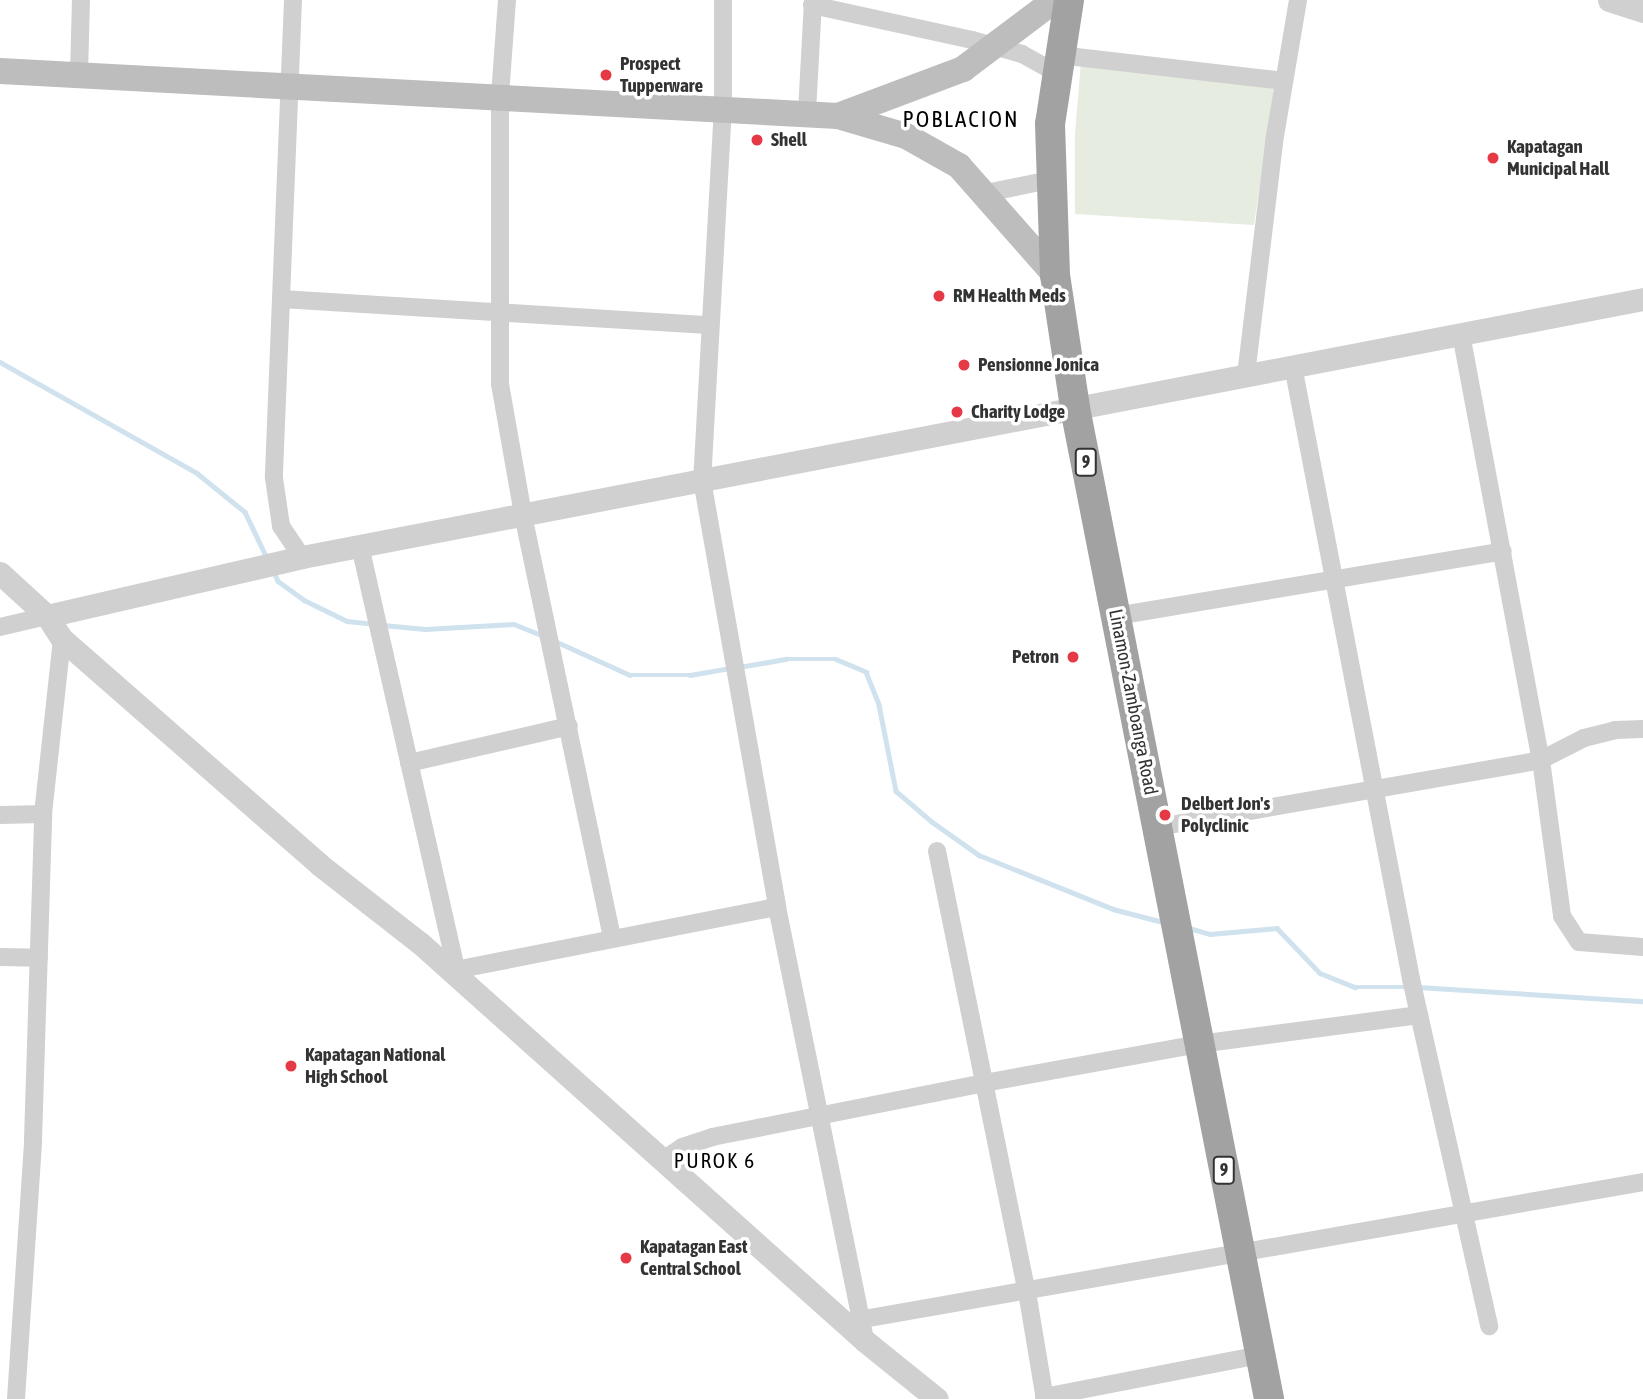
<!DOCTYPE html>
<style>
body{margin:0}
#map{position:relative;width:1643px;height:1399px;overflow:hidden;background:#fff;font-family:"Asap Condensed",sans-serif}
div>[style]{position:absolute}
.green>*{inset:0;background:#e6ecdf}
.stream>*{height:4.5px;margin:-2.25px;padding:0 2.25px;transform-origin:2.25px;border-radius:2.25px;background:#cfe2ee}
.minor>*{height:18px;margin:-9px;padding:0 9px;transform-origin:9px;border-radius:9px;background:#d0d0d0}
.tertiary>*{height:23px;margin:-11.5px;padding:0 11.5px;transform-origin:11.5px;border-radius:11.5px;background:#d0d0d0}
.secondary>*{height:26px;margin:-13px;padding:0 13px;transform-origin:13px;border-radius:13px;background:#bdbdbd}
.trunk>*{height:30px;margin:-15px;padding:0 15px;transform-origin:15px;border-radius:15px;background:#a2a2a2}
.dots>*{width:19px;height:19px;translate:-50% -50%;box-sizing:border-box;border:4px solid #fff;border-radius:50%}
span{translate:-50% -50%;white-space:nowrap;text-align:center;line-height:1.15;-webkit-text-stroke:7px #fff;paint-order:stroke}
.shield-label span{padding:2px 5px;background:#fff;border:2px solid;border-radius:5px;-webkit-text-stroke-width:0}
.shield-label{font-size:18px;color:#333;font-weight:700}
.poi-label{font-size:19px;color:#333;font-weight:700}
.left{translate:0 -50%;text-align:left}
.right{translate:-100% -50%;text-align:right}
.street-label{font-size:19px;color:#333}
.neighbourhood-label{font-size:21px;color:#000;letter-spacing:2px}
.quarter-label{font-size:23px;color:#000;letter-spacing:2px}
</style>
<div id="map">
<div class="green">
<i style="clip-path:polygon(1081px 62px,1274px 89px,1254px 225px,1075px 214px,1075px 133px)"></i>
</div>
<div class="stream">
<i style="left:0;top:362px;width:226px;rotate:29.4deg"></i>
<i style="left:197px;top:473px;width:62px;rotate:39.1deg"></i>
<i style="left:245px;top:512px;width:51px;rotate:64.4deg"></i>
<i style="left:274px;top:572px;width:10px;rotate:66deg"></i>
<i style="left:278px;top:581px;width:32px;rotate:36deg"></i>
<i style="left:304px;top:600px;width:48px;rotate:26deg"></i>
<i style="left:347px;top:621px;width:27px;rotate:6deg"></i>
<i style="left:383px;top:625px;width:42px;rotate:5.4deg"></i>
<i style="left:425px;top:629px;width:89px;rotate:-3.2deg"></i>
<i style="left:514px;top:624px;width:31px;rotate:22deg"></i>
<i style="left:555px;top:641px;width:82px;rotate:24.4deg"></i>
<i style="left:630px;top:675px;width:60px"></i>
<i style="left:690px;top:675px;width:41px;rotate:-9.9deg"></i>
<i style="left:739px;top:667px;width:48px;rotate:-9.7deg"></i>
<i style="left:786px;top:659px;width:50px"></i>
<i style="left:836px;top:659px;width:33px;rotate:23deg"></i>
<i style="left:866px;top:672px;width:35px;rotate:68deg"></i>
<i style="left:879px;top:705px;width:88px;rotate:78.8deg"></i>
<i style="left:896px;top:791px;width:46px;rotate:40.6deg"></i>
<i style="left:931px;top:821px;width:59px;rotate:35.3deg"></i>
<i style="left:979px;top:855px;width:144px;rotate:21.9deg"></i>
<i style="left:1113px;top:909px;width:52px;rotate:14.6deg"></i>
<i style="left:1189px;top:928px;width:22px;rotate:16deg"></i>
<i style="left:1210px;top:934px;width:67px;rotate:-5.1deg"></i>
<i style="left:1277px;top:928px;width:62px;rotate:46.3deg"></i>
<i style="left:1320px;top:973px;width:38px;rotate:22deg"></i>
<i style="left:1355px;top:987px;width:54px"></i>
<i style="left:1418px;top:987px;width:225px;rotate:3.6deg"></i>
</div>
<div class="minor">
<i style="left:293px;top:0;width:478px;rotate:92.3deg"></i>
<i style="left:274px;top:478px;width:49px;rotate:81.7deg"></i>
<i style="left:281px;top:526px;width:37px;rotate:56deg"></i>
<i style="left:507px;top:0;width:96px;rotate:94.2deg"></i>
<i style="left:500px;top:96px;width:288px;rotate:90deg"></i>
<i style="left:500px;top:384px;width:133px;rotate:80deg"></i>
<i style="left:523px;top:515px;width:431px;rotate:78.1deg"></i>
<i style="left:723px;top:0;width:107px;rotate:90deg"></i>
<i style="left:723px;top:107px;width:374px;rotate:93.2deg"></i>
<i style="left:702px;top:480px;width:434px;rotate:80deg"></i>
<i style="left:777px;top:907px;width:443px;rotate:78.5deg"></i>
<i style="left:812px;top:5px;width:164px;rotate:12.3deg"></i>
<i style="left:972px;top:40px;width:52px;rotate:15.6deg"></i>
<i style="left:1022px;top:54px;width:39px;rotate:29deg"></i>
<i style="left:1059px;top:55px;width:226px;rotate:6.6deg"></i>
<i style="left:79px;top:75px;width:75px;rotate:-88.5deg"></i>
<i style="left:807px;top:112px;width:112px;rotate:-86.9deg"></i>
<i style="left:986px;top:193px;width:65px;rotate:-11.5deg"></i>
<i style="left:281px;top:299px;width:428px;rotate:3.5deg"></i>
<i style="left:1461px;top:334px;width:433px;rotate:79.4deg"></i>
<i style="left:1541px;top:760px;width:157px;rotate:82.3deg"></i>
<i style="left:1562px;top:916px;width:31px;rotate:57deg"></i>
<i style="left:1579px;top:942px;width:64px;rotate:4.5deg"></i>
<i style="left:1293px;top:366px;width:624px;rotate:79.1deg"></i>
<i style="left:1411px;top:979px;width:356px;rotate:77.3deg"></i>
<i style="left:1246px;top:375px;width:235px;rotate:-83.1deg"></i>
<i style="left:1274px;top:142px;width:144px;rotate:-80.4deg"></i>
<i style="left:360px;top:546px;width:435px;rotate:77.2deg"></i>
<i style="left:1116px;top:616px;width:392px;rotate:-9.5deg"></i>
<i style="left:0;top:627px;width:48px;rotate:-13.2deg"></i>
<i style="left:409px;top:763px;width:164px;rotate:-13deg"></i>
<i style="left:0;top:815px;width:43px;rotate:-1.3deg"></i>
<i style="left:1158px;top:827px;width:389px;rotate:-9.9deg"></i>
<i style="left:1541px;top:760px;width:48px;rotate:-27.1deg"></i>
<i style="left:1584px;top:738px;width:32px;rotate:-14deg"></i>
<i style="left:1615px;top:730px;width:28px;rotate:-2deg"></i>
<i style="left:937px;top:851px;width:450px;rotate:78.5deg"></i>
<i style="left:1027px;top:1292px;width:109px;rotate:80.5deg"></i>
<i style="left:0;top:957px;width:39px;rotate:1deg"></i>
<i style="left:450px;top:971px;width:333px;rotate:-11.1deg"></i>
<i style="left:663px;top:1160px;width:23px;rotate:-34deg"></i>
<i style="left:682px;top:1147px;width:32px;rotate:-18deg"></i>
<i style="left:712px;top:1137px;width:277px;rotate:-11.2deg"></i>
<i style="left:984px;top:1083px;width:219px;rotate:-10.3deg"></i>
<i style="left:1199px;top:1044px;width:222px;rotate:-7.5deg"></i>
<i style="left:858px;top:1320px;width:797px;rotate:-9.97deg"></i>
<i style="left:1044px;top:1397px;width:220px;rotate:-11deg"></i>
<i style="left:16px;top:1399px;width:260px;rotate:-86.2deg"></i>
<i style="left:33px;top:1140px;width:326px;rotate:-88.2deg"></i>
<i style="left:43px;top:814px;width:176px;rotate:-83.8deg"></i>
</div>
<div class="tertiary">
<i style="left:1609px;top:0;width:36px;rotate:18deg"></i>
<i style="left:0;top:573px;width:64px;rotate:42.5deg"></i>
<i style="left:47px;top:616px;width:27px;rotate:57deg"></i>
<i style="left:62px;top:639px;width:343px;rotate:41.2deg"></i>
<i style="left:320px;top:865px;width:127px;rotate:38deg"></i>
<i style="left:420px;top:943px;width:597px;rotate:41.81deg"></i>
<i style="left:865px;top:1341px;width:92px;rotate:38.9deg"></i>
<i style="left:47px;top:616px;width:262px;rotate:-13deg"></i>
<i style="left:302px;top:557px;width:1366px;rotate:-10.89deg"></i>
</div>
<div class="secondary">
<i style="left:0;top:71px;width:839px;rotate:3.07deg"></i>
<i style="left:838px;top:116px;width:71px;rotate:16.4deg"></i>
<i style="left:906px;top:136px;width:61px;rotate:29.5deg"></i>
<i style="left:959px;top:166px;width:145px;rotate:48.6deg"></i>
<i style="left:838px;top:116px;width:134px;rotate:-20.6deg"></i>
<i style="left:963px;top:69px;width:115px;rotate:-36.9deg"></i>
</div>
<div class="trunk">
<i style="left:1069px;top:0;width:125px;rotate:98.7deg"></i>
<i style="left:1050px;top:124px;width:151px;rotate:88.1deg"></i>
<i style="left:1055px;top:275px;width:134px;rotate:81.4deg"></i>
<i style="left:1075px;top:408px;width:1010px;rotate:78.92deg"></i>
</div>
<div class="dots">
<i style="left:606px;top:75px;background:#e63946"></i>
<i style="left:757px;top:140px;background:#e63946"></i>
<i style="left:1493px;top:158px;background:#e63946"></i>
<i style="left:939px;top:296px;background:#e63946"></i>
<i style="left:964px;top:365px;background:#e63946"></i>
<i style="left:957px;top:412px;background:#e63946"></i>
<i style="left:1073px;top:657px;background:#e63946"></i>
<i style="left:1165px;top:815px;background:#e63946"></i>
<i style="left:291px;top:1066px;background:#e63946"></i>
<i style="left:626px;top:1258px;background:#e63946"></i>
</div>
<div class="shield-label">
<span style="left:1086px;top:462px">9</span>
<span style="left:1224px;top:1170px">9</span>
</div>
<div class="poi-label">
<span class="left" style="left:620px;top:75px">Prospect<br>Tupperware</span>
<span class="left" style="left:771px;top:140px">Shell</span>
<span class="left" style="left:1507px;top:158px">Kapatagan<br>Municipal Hall</span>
<span class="left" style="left:953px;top:296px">RM Health Meds</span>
<span class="left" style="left:978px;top:365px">Pensionne Jonica</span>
<span class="left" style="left:971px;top:412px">Charity Lodge</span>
<span class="right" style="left:1059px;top:657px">Petron</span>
<span class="left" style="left:1181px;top:815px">Delbert Jon's<br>Polyclinic</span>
<span class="left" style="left:305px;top:1066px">Kapatagan National<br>High School</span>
<span class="left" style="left:640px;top:1258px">Kapatagan East<br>Central School</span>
</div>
<div class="street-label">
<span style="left:1133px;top:702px;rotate:79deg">Linamon-Zamboanga Road</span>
</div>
<div class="neighbourhood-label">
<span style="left:715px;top:1160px">PUROK 6</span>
</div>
<div class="quarter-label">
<span style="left:961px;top:119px">POBLACION</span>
</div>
</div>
